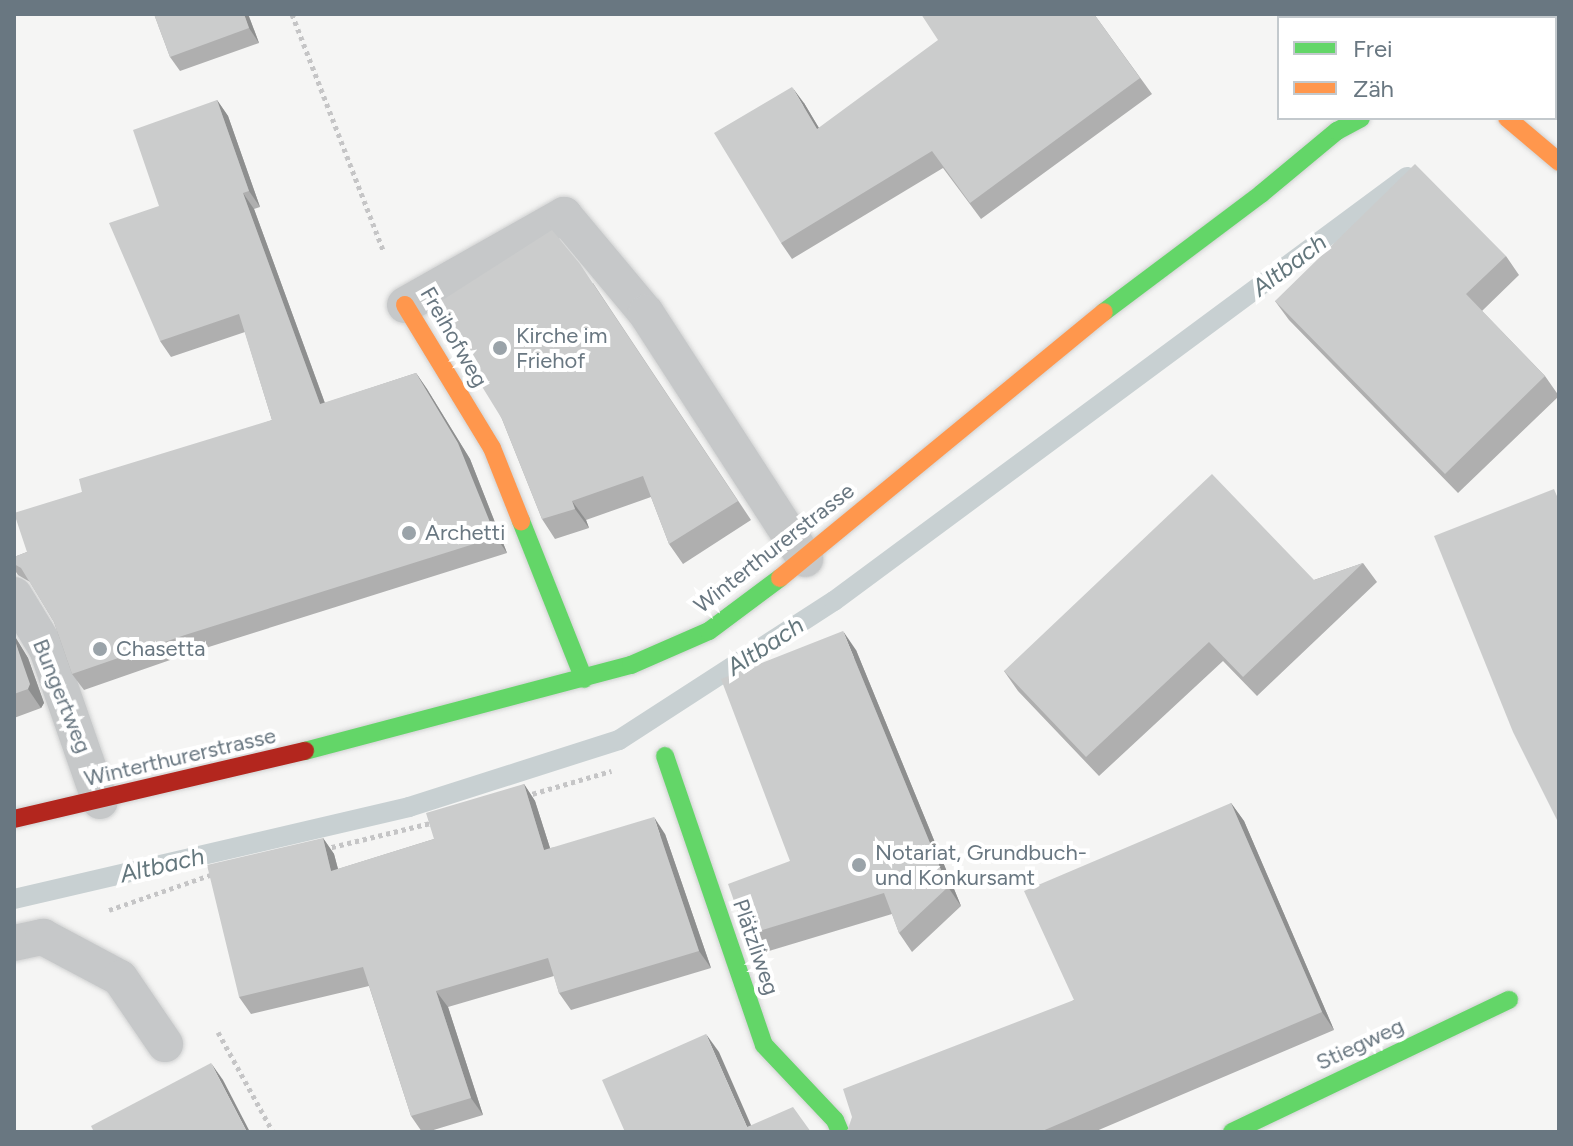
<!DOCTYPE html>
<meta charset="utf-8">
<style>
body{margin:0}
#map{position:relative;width:1573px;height:1146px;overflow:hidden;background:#f5f5f4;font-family:Figtree,sans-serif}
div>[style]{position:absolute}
.stream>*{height:20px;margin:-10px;padding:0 10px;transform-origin:10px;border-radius:10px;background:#c8d0d2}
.path>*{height:5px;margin-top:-2.5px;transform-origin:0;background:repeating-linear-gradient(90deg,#c5c5c6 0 4px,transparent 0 8px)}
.roads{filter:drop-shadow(0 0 2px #d0d1d1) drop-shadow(0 0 2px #d0d1d1)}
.lane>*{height:36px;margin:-18px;padding:0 18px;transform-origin:18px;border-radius:18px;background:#c6c8c9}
.fast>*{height:18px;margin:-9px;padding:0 9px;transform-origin:9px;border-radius:9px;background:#63d668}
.slow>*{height:18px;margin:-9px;padding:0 9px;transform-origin:9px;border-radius:9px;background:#ff974d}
.jam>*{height:18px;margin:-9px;padding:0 9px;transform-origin:9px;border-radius:9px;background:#b3261e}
.wall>*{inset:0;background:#afafaf}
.shaded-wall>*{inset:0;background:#8e8f8f}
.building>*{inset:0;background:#cbcccc}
.dots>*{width:22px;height:22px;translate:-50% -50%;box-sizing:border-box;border:4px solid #fff;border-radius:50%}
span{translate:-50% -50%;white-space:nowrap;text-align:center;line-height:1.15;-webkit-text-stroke:8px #fff;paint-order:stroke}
.poi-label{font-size:22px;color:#697781}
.left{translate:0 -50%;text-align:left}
.street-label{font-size:22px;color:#697781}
.water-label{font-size:24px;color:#64777d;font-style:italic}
.frame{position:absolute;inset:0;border:16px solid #697781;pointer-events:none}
.legend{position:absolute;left:1277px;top:16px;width:280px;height:104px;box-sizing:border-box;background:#fff;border:2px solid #c3c9cd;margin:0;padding:10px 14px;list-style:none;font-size:24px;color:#697781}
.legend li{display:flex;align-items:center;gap:16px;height:40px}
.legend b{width:40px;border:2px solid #c3c9cd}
</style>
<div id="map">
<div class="stream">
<i style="left:14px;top:899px;width:406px;rotate:-13.1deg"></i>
<i style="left:409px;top:807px;width:220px;rotate:-17.7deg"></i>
<i style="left:619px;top:740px;width:256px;rotate:-32.9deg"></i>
<i style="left:834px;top:601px;width:713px;rotate:-36.5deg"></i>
</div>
<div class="path">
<i style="left:292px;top:14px;width:255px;rotate:68.9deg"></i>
<i style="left:525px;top:796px;width:90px;rotate:-16.2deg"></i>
<i style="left:324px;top:849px;width:114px;rotate:-13.7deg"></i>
<i style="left:109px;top:910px;width:110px;rotate:-19.1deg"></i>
<i style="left:218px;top:1032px;width:114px;rotate:61.2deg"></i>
</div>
<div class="roads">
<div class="lane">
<i style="left:405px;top:305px;width:183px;rotate:-29.5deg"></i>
<i style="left:564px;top:215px;width:128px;rotate:50.1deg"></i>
<i style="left:646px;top:313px;width:293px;rotate:57.1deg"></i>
<i style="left:14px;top:595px;width:63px;rotate:58.6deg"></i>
<i style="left:47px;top:649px;width:161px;rotate:70.8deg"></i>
<i style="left:14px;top:943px;width:30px;rotate:-12deg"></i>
<i style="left:43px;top:937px;width:87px;rotate:28deg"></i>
<i style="left:120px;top:978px;width:80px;rotate:55.7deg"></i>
</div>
<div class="fast">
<i style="left:1104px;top:312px;width:196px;rotate:-36.9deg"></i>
<i style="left:1261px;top:194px;width:99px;rotate:-39.7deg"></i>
<i style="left:1337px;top:131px;width:27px;rotate:-28deg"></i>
<i style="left:521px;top:521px;width:170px;rotate:68.3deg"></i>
<i style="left:305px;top:751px;width:337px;rotate:-14.8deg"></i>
<i style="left:631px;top:665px;width:85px;rotate:-23.6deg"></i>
<i style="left:709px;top:631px;width:89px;rotate:-36.7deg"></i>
<i style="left:665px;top:756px;width:305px;rotate:71.1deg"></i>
<i style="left:764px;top:1045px;width:103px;rotate:46.6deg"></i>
<i style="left:835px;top:1120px;width:13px;rotate:67deg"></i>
<i style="left:1232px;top:1132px;width:307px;rotate:-25.5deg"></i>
</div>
<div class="slow">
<i style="left:1478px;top:18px;width:4px;rotate:-63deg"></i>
<i style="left:1507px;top:118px;width:68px;rotate:40.2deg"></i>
<i style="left:405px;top:305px;width:167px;rotate:58.7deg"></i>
<i style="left:492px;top:448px;width:79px;rotate:68.3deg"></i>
<i style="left:780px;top:578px;width:419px;rotate:-39.4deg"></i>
</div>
<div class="jam">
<i style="left:14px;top:819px;width:299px;rotate:-13.2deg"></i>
</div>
</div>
<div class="wall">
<i style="clip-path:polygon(154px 14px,248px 14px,259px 43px,180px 71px,170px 57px)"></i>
<i style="clip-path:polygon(1094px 14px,1152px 94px,981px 219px,943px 168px,792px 259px,781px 243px,804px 103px,819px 128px)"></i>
<i style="clip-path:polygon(217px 100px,228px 116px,260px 207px,254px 209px,325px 403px,416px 373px,427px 389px,470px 459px,507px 553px,196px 651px,84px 690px,72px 674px,54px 622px,30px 582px,18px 575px,14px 569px,14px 557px,27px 552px,82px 492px,272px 420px,245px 332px,171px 357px,160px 341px,159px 206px)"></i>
<i style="clip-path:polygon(1506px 256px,1519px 275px,1482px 311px,1545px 376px,1559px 396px,1458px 493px,1289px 320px,1275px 301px)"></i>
<i style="clip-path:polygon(593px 283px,751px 520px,683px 564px,669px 544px,651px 497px,586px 520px,589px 528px,555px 539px,542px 519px,502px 419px,471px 352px)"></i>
<i style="clip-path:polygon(1363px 563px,1377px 582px,1257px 696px,1223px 661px,1099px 776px,1018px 691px,1004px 671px,1314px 580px)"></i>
<i style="clip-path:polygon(14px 635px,28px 658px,44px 703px,41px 708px,14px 718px)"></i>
<i style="clip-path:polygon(856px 650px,961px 906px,912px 952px,899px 933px,892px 914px,759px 954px,746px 935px,790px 861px)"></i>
<i style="clip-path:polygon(524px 784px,535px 801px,550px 848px,665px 834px,711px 968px,571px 1010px,559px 993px,554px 976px,448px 1007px,483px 1115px,427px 1132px,422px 1132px,411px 1116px,369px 986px,251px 1014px,239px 997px,323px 838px,334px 854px,338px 869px,434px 839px)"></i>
<i style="clip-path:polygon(1231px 803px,1244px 821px,1334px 1030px,1094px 1132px,844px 1132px,1074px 1000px)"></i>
</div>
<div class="shaded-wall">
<i style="clip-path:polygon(244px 14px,248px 14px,259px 43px,249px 28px)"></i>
<i style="clip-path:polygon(792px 87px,804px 103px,829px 145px,817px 129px)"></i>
<i style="clip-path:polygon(217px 100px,228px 116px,260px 207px,249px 191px)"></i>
<i style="clip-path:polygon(243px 193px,254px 209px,331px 420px,320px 404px)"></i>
<i style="clip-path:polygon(416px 373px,427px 389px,470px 459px,507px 553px,496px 537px)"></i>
<i style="clip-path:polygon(572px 501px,586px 520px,589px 528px,575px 509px)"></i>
<i style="clip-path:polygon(843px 631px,856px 650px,961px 906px,948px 887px)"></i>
<i style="clip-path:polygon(14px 635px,28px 658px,44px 703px,41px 708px,28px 689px)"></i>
<i style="clip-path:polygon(524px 784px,535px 801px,556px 867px,544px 850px)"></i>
<i style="clip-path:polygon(1231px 803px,1244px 821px,1334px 1030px,1322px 1012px)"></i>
<i style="clip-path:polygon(654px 817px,665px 834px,711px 968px,699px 951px)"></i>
<i style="clip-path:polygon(323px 838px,334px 854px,343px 888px,331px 871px)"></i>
<i style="clip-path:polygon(436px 991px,448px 1007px,483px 1115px,471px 1098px)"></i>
<i style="clip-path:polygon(706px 1034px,719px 1052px,754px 1132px,747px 1127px)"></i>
<i style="clip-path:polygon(211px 1063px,223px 1080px,250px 1132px,247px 1132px)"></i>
</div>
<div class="building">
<i style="clip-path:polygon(154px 14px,244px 14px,249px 28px,170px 57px)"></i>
<i style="clip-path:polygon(921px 14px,1094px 14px,1140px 78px,970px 203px,932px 151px,781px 243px,714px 133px,792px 87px,817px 129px,938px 40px)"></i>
<i style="clip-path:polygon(217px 100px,249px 191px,243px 193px,320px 404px,416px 373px,458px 443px,496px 537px,185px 635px,72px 674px,54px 622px,21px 568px,14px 564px,14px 557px,27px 552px,14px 513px,82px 492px,79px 479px,272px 420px,239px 314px,160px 341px,109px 223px,159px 206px,133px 130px)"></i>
<i style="clip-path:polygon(1415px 164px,1506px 256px,1466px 294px,1545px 376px,1445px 474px,1275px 301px)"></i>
<i style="clip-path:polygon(552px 230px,580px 264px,738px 501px,669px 544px,643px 476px,572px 501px,575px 509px,542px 519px,502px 419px,462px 354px,471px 352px,438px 303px)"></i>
<i style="clip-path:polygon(1212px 474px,1314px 580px,1363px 563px,1243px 677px,1209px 642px,1086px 757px,1004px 671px)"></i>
<i style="clip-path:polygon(1554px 489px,1559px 501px,1559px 824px,1513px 732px,1434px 536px)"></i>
<i style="clip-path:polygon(843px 631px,948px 887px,899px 933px,884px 893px,746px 935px,728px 884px,790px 861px,721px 679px)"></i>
<i style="clip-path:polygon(14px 638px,30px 684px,28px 689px,14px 694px)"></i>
<i style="clip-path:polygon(524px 784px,544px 850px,654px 817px,699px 951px,559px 993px,548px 958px,436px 991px,471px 1098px,411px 1116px,363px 967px,239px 997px,207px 865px,323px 838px,331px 871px,434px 839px,426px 813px)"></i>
<i style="clip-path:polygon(1231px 803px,1322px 1012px,1040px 1132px,844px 1132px,848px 1129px,852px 1117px,843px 1089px,1074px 1000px,1024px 891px)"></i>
<i style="clip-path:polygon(706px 1034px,747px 1127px,793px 1107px,811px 1132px,625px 1132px,602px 1080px)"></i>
<i style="clip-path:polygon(211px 1063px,247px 1132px,94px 1132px,91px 1126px)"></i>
</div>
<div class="dots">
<i style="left:500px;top:348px;background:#9aa3a9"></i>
<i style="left:409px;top:533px;background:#9aa3a9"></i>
<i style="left:100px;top:649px;background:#9aa3a9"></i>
<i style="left:859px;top:865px;background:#9aa3a9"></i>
</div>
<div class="poi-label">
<span class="left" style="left:516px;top:348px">Kirche im<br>Friehof</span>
<span class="left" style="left:425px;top:533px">Archetti</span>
<span class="left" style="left:116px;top:649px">Chasetta</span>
<span class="left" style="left:875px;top:865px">Notariat, Grundbuch-<br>und Konkursamt</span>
</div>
<div class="street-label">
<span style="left:454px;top:337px;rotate:60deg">Freihofweg</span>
<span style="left:774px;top:548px;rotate:-38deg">Winterthurerstrasse</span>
<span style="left:62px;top:696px;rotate:68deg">Bungertweg</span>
<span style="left:180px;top:757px;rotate:-13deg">Winterthurerstrasse</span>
<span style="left:756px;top:947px;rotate:71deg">Plätzliweg</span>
<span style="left:1360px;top:1044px;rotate:-25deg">Stiegweg</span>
</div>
<div class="water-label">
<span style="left:1289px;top:265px;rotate:-37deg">Altbach</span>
<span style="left:765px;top:646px;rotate:-33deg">Altbach</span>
<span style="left:162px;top:865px;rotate:-13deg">Altbach</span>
</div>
<div class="frame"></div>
<ul class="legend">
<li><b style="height:10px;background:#63d668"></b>Frei</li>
<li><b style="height:10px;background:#ff974d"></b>Zäh</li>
</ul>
</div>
